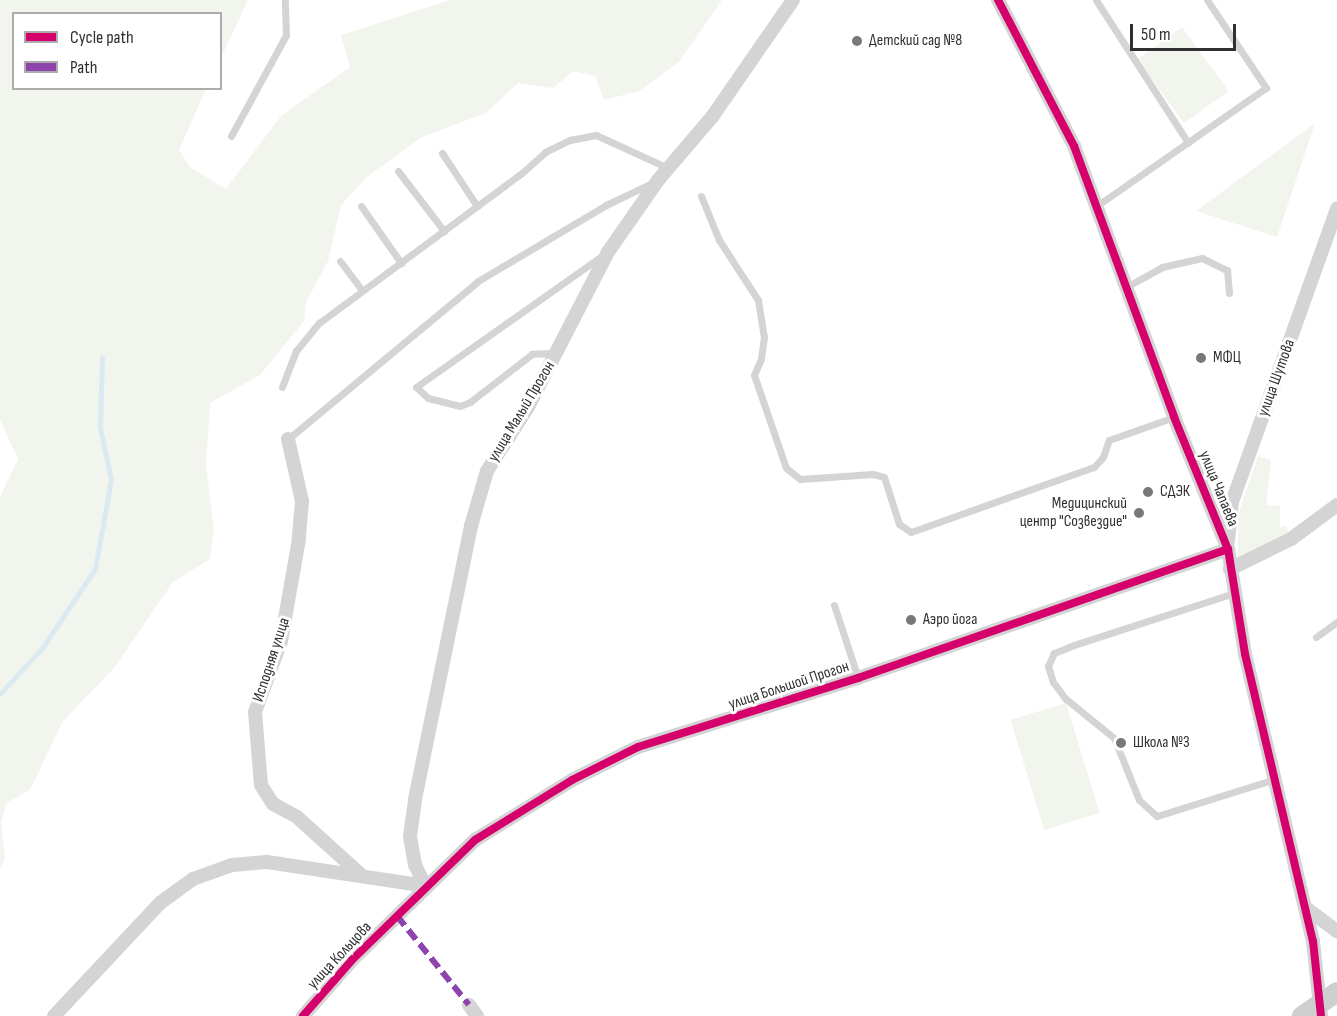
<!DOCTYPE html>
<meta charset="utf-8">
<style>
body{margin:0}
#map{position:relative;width:1337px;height:1016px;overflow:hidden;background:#fff;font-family:"Sofia Sans Condensed",sans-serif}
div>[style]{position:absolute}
.green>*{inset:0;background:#f1f5ed;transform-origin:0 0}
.stream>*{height:4.5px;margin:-2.25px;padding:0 2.25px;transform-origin:2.25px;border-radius:2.25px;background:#dbe9f1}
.lane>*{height:7px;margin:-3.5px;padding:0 3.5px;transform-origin:3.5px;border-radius:3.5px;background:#d4d4d4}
.street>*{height:14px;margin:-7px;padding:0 7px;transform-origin:7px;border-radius:7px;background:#d4d4d4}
.secondary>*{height:20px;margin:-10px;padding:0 10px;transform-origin:10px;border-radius:10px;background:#cecece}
.quiet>*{height:6px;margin-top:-3px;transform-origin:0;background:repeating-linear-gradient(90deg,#8e44ad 0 12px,transparent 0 18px)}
.cycleway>*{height:8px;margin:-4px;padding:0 4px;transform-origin:4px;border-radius:4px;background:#d6006c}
.dots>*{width:16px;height:16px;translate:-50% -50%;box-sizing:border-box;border:3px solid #fff;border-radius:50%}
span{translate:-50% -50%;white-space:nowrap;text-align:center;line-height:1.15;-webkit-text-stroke:6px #fff;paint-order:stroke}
.poi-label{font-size:16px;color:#303030}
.left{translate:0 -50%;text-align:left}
.right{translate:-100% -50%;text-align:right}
.street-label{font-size:16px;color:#303030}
.legend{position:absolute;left:12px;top:12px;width:210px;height:78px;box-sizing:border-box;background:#fff;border:2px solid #acacac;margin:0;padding:8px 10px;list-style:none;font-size:18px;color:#303030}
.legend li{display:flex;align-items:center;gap:12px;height:30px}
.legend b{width:30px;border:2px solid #acacac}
.scale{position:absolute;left:1130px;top:24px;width:106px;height:27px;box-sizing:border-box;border:3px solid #303030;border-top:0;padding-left:8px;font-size:18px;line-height:21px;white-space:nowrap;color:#303030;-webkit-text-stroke:4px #fff;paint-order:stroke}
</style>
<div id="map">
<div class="green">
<i style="clip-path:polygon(0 0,248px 0,221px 58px,220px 14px,14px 14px,14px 88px,206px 89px,179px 150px,191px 168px,226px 189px,281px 116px,350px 67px,341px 35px,450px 0,722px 0,679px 62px,639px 91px,604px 100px,595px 76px,574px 71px,553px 88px,518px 83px,486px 113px,422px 137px,368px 176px,341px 205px,328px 261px,306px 302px,304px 321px,260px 375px,210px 403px,206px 465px,214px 531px,210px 559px,173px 582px,114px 668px,63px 721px,30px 790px,6px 803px,1px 823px,5px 858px,0 870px,0 497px,18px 459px,0 420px)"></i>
<i style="left:1182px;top:27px;width:79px;height:55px;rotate:54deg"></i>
<i style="clip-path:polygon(1315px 123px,1277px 237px,1196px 211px)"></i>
<i style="clip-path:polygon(1258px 456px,1271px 460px,1266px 505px,1280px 506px,1280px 527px,1286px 526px,1289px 535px,1238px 559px,1238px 515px)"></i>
<i style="left:1066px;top:703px;width:115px;height:58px;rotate:73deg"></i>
</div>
<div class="stream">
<i style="left:0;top:694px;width:64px;rotate:-47.5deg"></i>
<i style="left:43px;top:647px;width:94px;rotate:-56.3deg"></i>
<i style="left:95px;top:569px;width:90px;rotate:-79.8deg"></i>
<i style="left:111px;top:480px;width:53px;rotate:-101.9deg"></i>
<i style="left:100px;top:428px;width:70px;rotate:-88.4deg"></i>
</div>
<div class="lane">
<i style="left:1096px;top:0;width:170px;rotate:57.2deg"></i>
<i style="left:231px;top:136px;width:115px;rotate:-61.4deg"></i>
<i style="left:286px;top:35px;width:35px;rotate:-92deg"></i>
<i style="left:442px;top:153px;width:64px;rotate:56.6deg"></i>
<i style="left:398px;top:171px;width:76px;rotate:52.5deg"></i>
<i style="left:701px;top:196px;width:48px;rotate:67.8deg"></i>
<i style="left:719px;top:240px;width:72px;rotate:57deg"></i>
<i style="left:758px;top:300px;width:37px;rotate:81deg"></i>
<i style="left:764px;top:337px;width:22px;rotate:98deg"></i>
<i style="left:761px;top:359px;width:17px;rotate:114deg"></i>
<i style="left:754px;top:375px;width:98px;rotate:71deg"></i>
<i style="left:786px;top:468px;width:18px;rotate:38deg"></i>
<i style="left:800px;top:479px;width:73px;rotate:-3.9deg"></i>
<i style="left:873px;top:474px;width:11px;rotate:15deg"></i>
<i style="left:884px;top:477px;width:49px;rotate:72.3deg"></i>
<i style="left:899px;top:524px;width:14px;rotate:34deg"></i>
<i style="left:911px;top:532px;width:194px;rotate:-19.6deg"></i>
<i style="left:1094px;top:467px;width:13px;rotate:-48deg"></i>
<i style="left:1103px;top:457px;width:18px;rotate:-71deg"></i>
<i style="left:1109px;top:440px;width:69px;rotate:-19.5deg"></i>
<i style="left:1098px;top:205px;width:205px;rotate:-34.9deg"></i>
<i style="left:1266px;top:88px;width:106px;rotate:-123.8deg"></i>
<i style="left:361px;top:206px;width:70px;rotate:54.9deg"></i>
<i style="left:340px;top:261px;width:36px;rotate:53deg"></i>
<i style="left:1128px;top:286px;width:39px;rotate:-29deg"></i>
<i style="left:1162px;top:267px;width:41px;rotate:-12.7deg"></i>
<i style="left:1202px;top:258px;width:28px;rotate:26deg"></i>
<i style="left:1227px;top:270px;width:23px;rotate:85deg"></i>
<i style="left:557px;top:353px;width:25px;rotate:178deg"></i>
<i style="left:532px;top:354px;width:78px;rotate:142.3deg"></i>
<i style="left:470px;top:402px;width:11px;rotate:158deg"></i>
<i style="left:460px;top:406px;width:33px;rotate:-166deg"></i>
<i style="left:428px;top:398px;width:16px;rotate:-137deg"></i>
<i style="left:416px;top:387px;width:229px;rotate:-35.2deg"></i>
<i style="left:282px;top:387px;width:39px;rotate:-69deg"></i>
<i style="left:296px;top:351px;width:36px;rotate:-51deg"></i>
<i style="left:319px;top:323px;width:252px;rotate:-36.5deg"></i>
<i style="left:522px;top:173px;width:31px;rotate:-42deg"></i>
<i style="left:545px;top:152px;width:28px;rotate:-26deg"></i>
<i style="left:570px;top:140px;width:26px;rotate:-11deg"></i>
<i style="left:596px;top:135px;width:79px;rotate:24.6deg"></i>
<i style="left:288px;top:439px;width:247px;rotate:-39.7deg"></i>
<i style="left:478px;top:281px;width:149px;rotate:-30.7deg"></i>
<i style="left:606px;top:205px;width:53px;rotate:-25.6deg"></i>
<i style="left:1234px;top:593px;width:168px;rotate:162deg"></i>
<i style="left:1074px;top:645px;width:22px;rotate:158deg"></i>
<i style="left:1054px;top:653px;width:14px;rotate:115deg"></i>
<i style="left:1048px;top:666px;width:17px;rotate:73deg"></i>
<i style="left:1053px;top:682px;width:21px;rotate:53deg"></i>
<i style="left:1066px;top:699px;width:62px;rotate:39.1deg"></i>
<i style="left:1114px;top:738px;width:67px;rotate:68deg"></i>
<i style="left:1139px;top:800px;width:24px;rotate:42deg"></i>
<i style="left:1157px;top:816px;width:124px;rotate:-17.4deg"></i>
<i style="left:834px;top:605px;width:77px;rotate:71.8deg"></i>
<i style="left:1316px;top:637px;width:26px;rotate:-36deg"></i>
</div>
<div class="street">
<i style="left:998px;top:0;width:165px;rotate:62.5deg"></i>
<i style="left:1074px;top:146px;width:289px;rotate:69.7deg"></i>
<i style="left:1174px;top:417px;width:143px;rotate:67.8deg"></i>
<i style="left:1228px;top:549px;width:106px;rotate:80.8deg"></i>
<i style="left:1245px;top:654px;width:295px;rotate:76.7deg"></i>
<i style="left:1313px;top:941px;width:75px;rotate:83.9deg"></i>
<i style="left:288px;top:439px;width:64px;rotate:77.3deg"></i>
<i style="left:302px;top:501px;width:38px;rotate:95deg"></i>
<i style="left:299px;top:539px;width:104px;rotate:100deg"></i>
<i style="left:281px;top:641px;width:76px;rotate:110.1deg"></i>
<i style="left:255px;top:712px;width:73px;rotate:85.3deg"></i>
<i style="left:261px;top:785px;width:22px;rotate:58deg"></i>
<i style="left:273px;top:804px;width:27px;rotate:28deg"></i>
<i style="left:297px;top:817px;width:85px;rotate:42.1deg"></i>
<i style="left:1228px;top:541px;width:39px;rotate:-84deg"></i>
<i style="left:1232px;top:502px;width:312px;rotate:-70.3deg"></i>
<i style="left:1230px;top:569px;width:68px;rotate:-26.2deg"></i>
<i style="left:1291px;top:539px;width:57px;rotate:-36.5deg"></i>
<i style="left:425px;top:886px;width:23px;rotate:-115deg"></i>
<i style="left:415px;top:865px;width:29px;rotate:-100deg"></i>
<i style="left:410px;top:836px;width:37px;rotate:-82deg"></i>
<i style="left:415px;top:799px;width:279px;rotate:-78.4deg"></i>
<i style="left:471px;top:526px;width:57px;rotate:-73.8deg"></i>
<i style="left:487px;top:471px;width:76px;rotate:-57.4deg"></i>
<i style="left:528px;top:407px;width:174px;rotate:-62.7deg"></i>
<i style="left:608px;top:252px;width:89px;rotate:-55.1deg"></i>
<i style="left:659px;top:179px;width:82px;rotate:-49.5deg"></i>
<i style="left:712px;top:117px;width:142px;rotate:-55.3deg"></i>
<i style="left:1306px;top:908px;width:39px;rotate:37deg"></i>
<i style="left:469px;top:1005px;width:14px;rotate:54deg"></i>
<i style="left:54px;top:1016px;width:155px;rotate:-46.8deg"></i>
<i style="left:160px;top:903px;width:41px;rotate:-36deg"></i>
<i style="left:193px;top:879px;width:41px;rotate:-19.7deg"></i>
<i style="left:232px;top:865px;width:35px;rotate:-5deg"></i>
<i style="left:267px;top:862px;width:160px;rotate:8.6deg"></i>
<i style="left:303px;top:1016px;width:74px;rotate:-48.8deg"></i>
<i style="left:352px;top:960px;width:172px;rotate:-44.3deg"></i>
<i style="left:475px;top:840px;width:114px;rotate:-31.7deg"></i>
<i style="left:572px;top:780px;width:74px;rotate:-26.6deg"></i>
<i style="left:638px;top:747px;width:231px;rotate:-17.4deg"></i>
<i style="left:858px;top:678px;width:392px;rotate:-19.2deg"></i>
</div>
<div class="secondary">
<i style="left:1302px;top:1016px;width:42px;rotate:-34.4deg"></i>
</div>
<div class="quiet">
<i style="left:397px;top:916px;width:114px;rotate:51deg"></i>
</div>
<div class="cycleway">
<i style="left:998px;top:0;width:165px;rotate:62.5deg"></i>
<i style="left:1074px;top:146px;width:289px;rotate:69.7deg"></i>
<i style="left:1174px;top:417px;width:143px;rotate:67.8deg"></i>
<i style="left:1228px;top:549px;width:106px;rotate:80.8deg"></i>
<i style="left:1245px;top:654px;width:295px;rotate:76.7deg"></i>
<i style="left:1313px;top:941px;width:75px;rotate:83.9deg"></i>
<i style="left:303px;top:1016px;width:74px;rotate:-48.8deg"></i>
<i style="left:352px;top:960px;width:172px;rotate:-44.3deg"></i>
<i style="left:475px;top:840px;width:114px;rotate:-31.7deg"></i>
<i style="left:572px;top:780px;width:74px;rotate:-26.6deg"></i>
<i style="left:638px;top:747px;width:231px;rotate:-17.4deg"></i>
<i style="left:858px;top:678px;width:392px;rotate:-19.2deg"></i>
</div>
<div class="dots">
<i style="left:857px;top:41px;background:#787878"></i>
<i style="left:1201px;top:358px;background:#787878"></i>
<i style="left:1148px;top:492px;background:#787878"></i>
<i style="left:1139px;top:513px;background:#787878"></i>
<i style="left:911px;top:620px;background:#787878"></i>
<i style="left:1121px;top:743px;background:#787878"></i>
</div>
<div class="poi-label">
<span class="left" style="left:869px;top:41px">Детский сад №8</span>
<span class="left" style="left:1213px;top:358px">МФЦ</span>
<span class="left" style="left:1160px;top:492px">СДЭК</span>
<span class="right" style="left:1127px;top:513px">Медицинский<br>центр "Созвездие"</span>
<span class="left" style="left:923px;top:620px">Аэро йога</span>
<span class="left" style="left:1133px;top:743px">Школа №3</span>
</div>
<div class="street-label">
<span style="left:1277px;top:378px;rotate:-70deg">улица Шутова</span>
<span style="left:522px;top:412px;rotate:-59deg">улица Малый Прогон</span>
<span style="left:1218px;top:489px;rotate:68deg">улица Чапаева</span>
<span style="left:272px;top:660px;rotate:-72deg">Исподняя улица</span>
<span style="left:789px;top:686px;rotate:-18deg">улица Большой Прогон</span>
<span style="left:340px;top:956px;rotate:-47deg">улица Кольцова</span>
</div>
<ul class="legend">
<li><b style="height:8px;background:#d6006c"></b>Cycle path</li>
<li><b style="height:8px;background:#8e44ad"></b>Path</li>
</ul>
<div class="scale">50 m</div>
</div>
